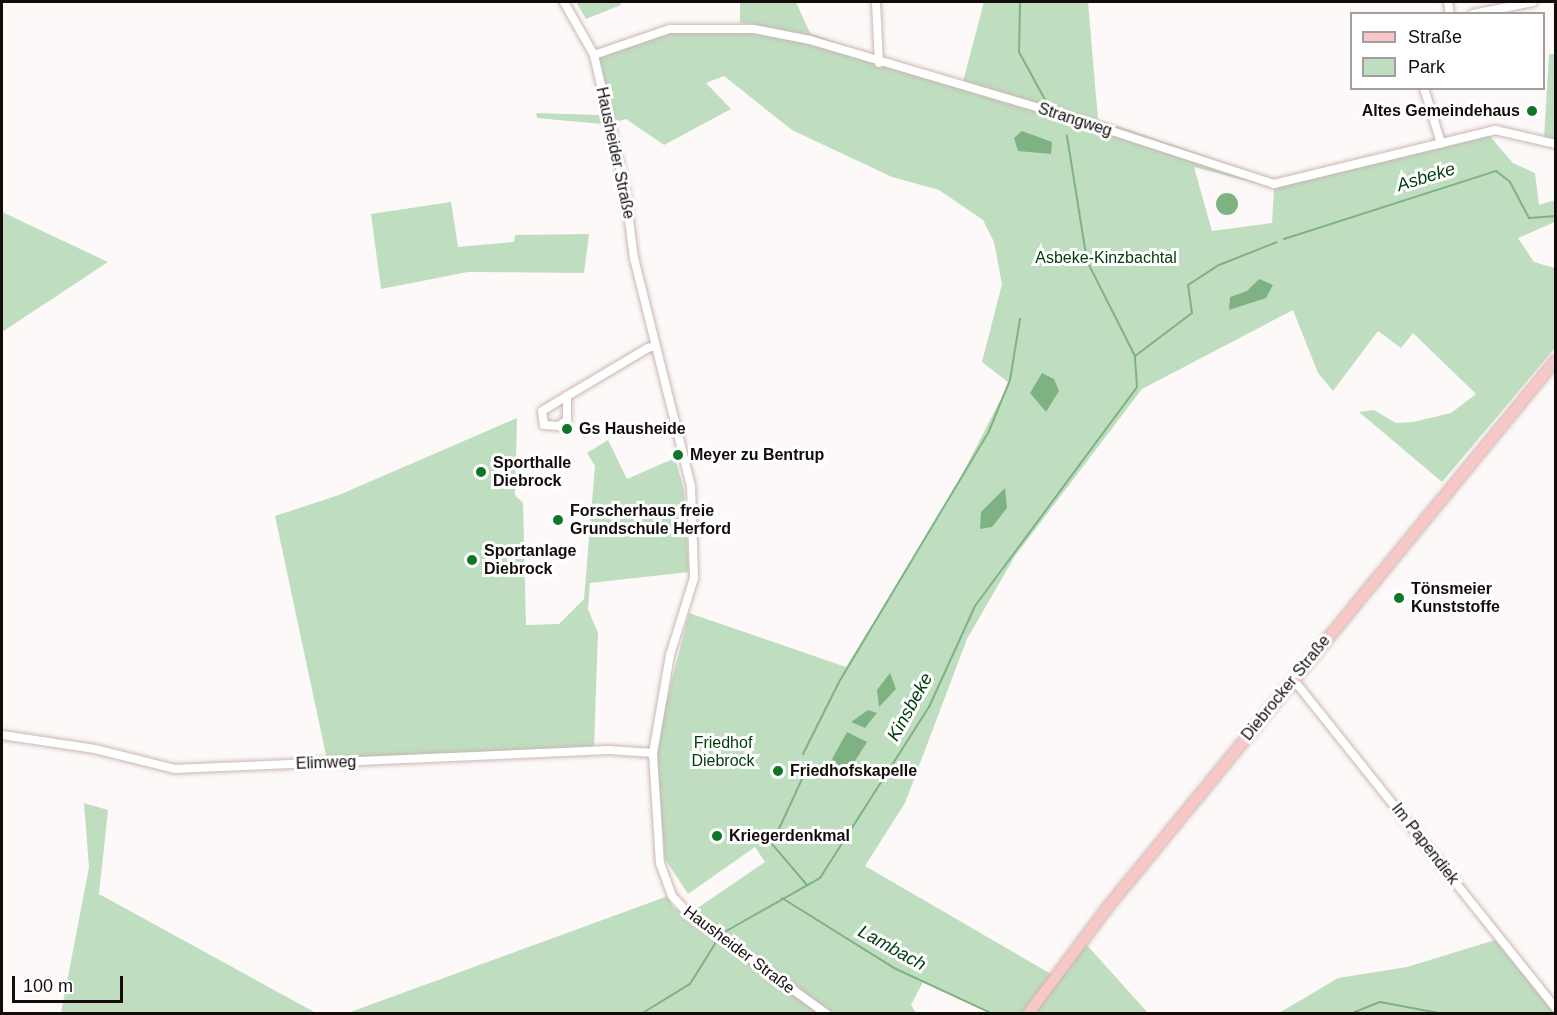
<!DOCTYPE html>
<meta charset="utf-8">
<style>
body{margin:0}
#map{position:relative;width:1557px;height:1015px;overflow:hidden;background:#fdf9f8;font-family:Helvetica,sans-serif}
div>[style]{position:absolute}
.green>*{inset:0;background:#bfdec0}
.water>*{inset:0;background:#7fb283}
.round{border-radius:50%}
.stream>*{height:2px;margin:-1px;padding:0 1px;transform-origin:1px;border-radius:1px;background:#7fb283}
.roads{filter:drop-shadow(0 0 2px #cbb6b4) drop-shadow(0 0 2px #cbb6b4)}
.minor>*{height:8px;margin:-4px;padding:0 4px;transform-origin:4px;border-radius:4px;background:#fff}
.major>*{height:10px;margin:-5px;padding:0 5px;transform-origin:5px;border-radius:5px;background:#f7c8c7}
.dots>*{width:16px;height:16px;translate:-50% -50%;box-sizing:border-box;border:3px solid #fff;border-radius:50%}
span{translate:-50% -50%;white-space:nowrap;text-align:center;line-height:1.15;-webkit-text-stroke:6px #fff;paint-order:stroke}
.poi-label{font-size:16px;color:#130c0b;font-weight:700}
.right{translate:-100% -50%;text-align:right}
.left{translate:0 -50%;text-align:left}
.street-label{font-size:16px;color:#130c0b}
.park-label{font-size:16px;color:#003a0c}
.water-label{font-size:18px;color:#003c0e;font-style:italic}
.frame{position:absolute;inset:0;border:3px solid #130c0b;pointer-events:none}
.legend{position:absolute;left:1350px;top:12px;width:195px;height:78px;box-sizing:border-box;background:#fff;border:2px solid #a19e9d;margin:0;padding:8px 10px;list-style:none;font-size:18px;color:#130c0b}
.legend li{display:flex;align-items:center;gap:12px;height:30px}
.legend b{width:30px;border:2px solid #a19e9d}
.scale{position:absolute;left:12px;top:976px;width:111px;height:27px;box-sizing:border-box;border:3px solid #130c0b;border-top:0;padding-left:8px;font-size:18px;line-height:21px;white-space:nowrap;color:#130c0b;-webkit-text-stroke:4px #fff;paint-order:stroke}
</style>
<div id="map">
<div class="green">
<i style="clip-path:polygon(576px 2px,620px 2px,621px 5px,586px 19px)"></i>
<i style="clip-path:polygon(evenodd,740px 2px,796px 2px,810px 33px,961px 89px,984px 2px,1088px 2px,1098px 119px,1277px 181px,1488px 134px,1513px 163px,1535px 173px,1539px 205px,1555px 200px,1555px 222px,1518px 238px,1534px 262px,1555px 268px,1555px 348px,1442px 482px,1359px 412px,1374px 410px,1396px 423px,1413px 422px,1451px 413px,1476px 394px,1413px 333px,1401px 348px,1378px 331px,1333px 391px,1318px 373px,1293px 310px,1142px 389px,1015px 556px,967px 639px,905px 803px,865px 866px,1058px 978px,1085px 943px,1148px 1013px,994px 1013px,923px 982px,911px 1005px,916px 1013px,345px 1014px,668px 896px,673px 907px,717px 941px,721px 934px,696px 909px,765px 862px,755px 847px,688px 894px,665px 859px,655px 747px,689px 613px,846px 667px,949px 500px,1009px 383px,982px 362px,1002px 284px,994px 242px,983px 220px,939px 190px,892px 177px,792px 130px,724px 76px,706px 83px,731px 109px,664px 145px,626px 119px,613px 123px,596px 57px,673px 32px,753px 29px,754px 24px,740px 23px,740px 2px,1194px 167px,1274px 188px,1272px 223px,1212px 231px,1194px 167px)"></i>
<i style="clip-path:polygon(1549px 54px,1555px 54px,1555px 141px,1544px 138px)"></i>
<i style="clip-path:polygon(536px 113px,601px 115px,602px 124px,537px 118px)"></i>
<i style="clip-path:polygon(451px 202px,458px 247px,514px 242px,515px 235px,589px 234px,584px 273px,468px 272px,381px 289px,371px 214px)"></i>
<i style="clip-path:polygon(2px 212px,108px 262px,2px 332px)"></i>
<i style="clip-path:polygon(517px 418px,515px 495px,523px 503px,526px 625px,559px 624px,584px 599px,595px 466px,587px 453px,608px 440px,627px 479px,675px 458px,684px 490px,689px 572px,590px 583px,588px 609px,598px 633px,594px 747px,327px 760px,275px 516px,339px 495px)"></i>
<i style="clip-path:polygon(84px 803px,108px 810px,99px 894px,316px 1013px,61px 1013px,89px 867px)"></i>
<i style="clip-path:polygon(1495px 940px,1555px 1013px,1279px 1013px,1338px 978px,1407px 967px)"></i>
</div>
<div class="water">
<i style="clip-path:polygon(1022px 131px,1052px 142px,1051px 154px,1018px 151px,1014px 138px)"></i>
<i class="round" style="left:1216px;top:193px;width:22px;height:22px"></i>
<i style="clip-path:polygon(1259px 279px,1273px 285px,1266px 298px,1229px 310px,1230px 297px,1247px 291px)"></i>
<i style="clip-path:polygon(1042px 373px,1054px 379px,1059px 391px,1046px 412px,1030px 393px)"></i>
<i style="clip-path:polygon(1005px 488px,1007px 508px,992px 527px,980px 529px,981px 512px)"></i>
<i style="clip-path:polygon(890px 673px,896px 689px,879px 707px,877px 690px)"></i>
<i style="clip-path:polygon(868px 710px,877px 713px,865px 728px,851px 722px)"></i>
<i style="clip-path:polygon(847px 732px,867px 742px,847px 774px,832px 759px)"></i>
</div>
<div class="stream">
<i style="left:1020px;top:2px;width:50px;rotate:91.1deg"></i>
<i style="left:1019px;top:52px;width:63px;rotate:61.4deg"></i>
<i style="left:1284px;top:239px;width:223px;rotate:-17.8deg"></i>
<i style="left:1496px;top:171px;width:18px;rotate:38deg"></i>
<i style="left:1510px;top:182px;width:41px;rotate:62.2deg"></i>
<i style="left:1529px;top:218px;width:27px;rotate:-4deg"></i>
<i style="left:1135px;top:356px;width:71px;rotate:-37deg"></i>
<i style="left:1192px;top:313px;width:28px;rotate:-98deg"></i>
<i style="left:1188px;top:285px;width:37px;rotate:-33deg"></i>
<i style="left:1219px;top:265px;width:62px;rotate:-21.6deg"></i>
<i style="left:803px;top:754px;width:80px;rotate:-63.4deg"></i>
<i style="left:839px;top:682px;width:292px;rotate:-59.1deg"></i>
<i style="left:989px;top:431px;width:55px;rotate:-67.6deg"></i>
<i style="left:1010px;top:380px;width:62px;rotate:-80.7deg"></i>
<i style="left:807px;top:885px;width:54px;rotate:-130.5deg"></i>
<i style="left:772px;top:844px;width:86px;rotate:-65.2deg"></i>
<i style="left:782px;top:898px;width:132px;rotate:32deg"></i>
<i style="left:894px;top:968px;width:109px;rotate:24.9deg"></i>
<i style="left:721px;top:934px;width:114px;rotate:-29.5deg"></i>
<i style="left:820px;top:878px;width:203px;rotate:-57.5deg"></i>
<i style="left:929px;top:707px;width:111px;rotate:-65.5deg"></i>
<i style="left:975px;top:606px;width:272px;rotate:-53.5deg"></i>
<i style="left:1137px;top:387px;width:31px;rotate:-94deg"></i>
<i style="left:1135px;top:356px;width:106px;rotate:-116.8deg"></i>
<i style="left:1087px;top:261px;width:127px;rotate:-99.1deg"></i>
<i style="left:641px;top:1014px;width:57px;rotate:-31.5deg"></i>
<i style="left:690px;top:984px;width:53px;rotate:-58.1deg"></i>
<i style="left:1350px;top:1014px;width:32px;rotate:-22deg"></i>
<i style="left:1380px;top:1002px;width:65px;rotate:10.6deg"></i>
</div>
<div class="roads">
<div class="minor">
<i style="left:564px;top:2px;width:61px;rotate:60.5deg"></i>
<i style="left:594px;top:55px;width:138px;rotate:77deg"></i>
<i style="left:625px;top:189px;width:70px;rotate:82.6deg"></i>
<i style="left:634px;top:258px;width:235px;rotate:76deg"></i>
<i style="left:691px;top:486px;width:92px;rotate:88.1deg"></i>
<i style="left:694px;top:578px;width:81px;rotate:107.3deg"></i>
<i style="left:670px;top:655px;width:99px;rotate:99.8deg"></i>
<i style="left:653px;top:753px;width:110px;rotate:86.4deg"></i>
<i style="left:660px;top:863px;width:35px;rotate:70deg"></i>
<i style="left:672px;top:896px;width:26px;rotate:47deg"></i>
<i style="left:690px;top:915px;width:169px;rotate:35.9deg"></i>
<i style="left:876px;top:2px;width:61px;rotate:87.2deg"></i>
<i style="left:1448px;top:2px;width:12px;rotate:81deg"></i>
<i style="left:1473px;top:14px;width:61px;rotate:-11.3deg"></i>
<i style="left:594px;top:55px;width:80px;rotate:-18.9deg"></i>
<i style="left:670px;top:29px;width:84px"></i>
<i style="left:754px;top:29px;width:57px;rotate:11.1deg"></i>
<i style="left:810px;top:40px;width:267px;rotate:16.5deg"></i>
<i style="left:1066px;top:116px;width:219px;rotate:18.1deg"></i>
<i style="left:1274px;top:184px;width:228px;rotate:-13.7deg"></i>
<i style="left:1495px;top:130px;width:63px;rotate:12.9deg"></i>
<i style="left:1424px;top:88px;width:58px;rotate:72.8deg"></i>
<i style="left:567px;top:396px;width:24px;rotate:90deg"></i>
<i style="left:567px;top:420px;width:10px;rotate:143deg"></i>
<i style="left:559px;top:426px;width:15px;rotate:-176deg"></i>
<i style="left:544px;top:425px;width:14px;rotate:-98deg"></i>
<i style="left:542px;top:411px;width:29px;rotate:-31deg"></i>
<i style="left:567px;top:396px;width:94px;rotate:-30.7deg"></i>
<i style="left:648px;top:348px;width:7px;rotate:-16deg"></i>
<i style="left:1293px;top:679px;width:422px;rotate:51.4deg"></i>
<i style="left:2px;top:735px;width:94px;rotate:8.6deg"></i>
<i style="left:95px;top:749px;width:82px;rotate:14deg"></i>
<i style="left:175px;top:769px;width:434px;rotate:-2.5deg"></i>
<i style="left:609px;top:750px;width:44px;rotate:3.9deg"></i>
</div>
<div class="major">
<i style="left:1028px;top:1014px;width:132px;rotate:-53.3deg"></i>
<i style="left:1107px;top:908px;width:708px;rotate:-50.67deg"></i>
</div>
</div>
<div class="dots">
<i style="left:1532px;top:111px;background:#0f7628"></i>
<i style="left:567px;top:429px;background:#0f7628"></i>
<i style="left:678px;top:455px;background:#0f7628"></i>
<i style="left:481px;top:472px;background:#0f7628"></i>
<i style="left:558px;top:520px;background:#0f7628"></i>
<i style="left:472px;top:560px;background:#0f7628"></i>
<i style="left:1399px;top:598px;background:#0f7628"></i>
<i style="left:778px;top:771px;background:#0f7628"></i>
<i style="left:717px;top:836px;background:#0f7628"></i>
</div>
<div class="poi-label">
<span class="right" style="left:1520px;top:111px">Altes Gemeindehaus</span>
<span class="left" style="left:579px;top:429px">Gs Hausheide</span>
<span class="left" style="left:690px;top:455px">Meyer zu Bentrup</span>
<span class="left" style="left:493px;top:472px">Sporthalle<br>Diebrock</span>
<span class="left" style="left:570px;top:520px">Forscherhaus freie<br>Grundschule Herford</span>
<span class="left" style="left:484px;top:560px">Sportanlage<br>Diebrock</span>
<span class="left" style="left:1411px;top:598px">Tönsmeier<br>Kunststoffe</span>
<span class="left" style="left:790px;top:771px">Friedhofskapelle</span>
<span class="left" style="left:729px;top:836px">Kriegerdenkmal</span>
</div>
<div class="street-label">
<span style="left:1075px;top:120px;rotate:18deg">Strangweg</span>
<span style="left:615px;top:153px;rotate:78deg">Hausheider Straße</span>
<span style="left:1286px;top:688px;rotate:-51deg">Diebrocker Straße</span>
<span style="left:326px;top:763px;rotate:-2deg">Elimweg</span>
<span style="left:1425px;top:844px;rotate:52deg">Im Papendiek</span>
<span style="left:739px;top:950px;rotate:37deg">Hausheider Straße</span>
</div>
<div class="park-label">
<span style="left:1106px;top:258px">Asbeke-Kinzbachtal</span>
<span style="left:723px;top:752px">Friedhof<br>Diebrock</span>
</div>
<div class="water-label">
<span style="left:1426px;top:177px;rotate:-17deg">Asbeke</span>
<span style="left:910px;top:707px;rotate:-61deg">Kinsbeke</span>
<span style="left:892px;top:948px;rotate:29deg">Lambach</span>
</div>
<div class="frame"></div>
<ul class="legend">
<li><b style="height:8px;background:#f7c8c7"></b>Straße</li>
<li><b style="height:16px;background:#bfdec0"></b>Park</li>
</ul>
<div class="scale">100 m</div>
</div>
